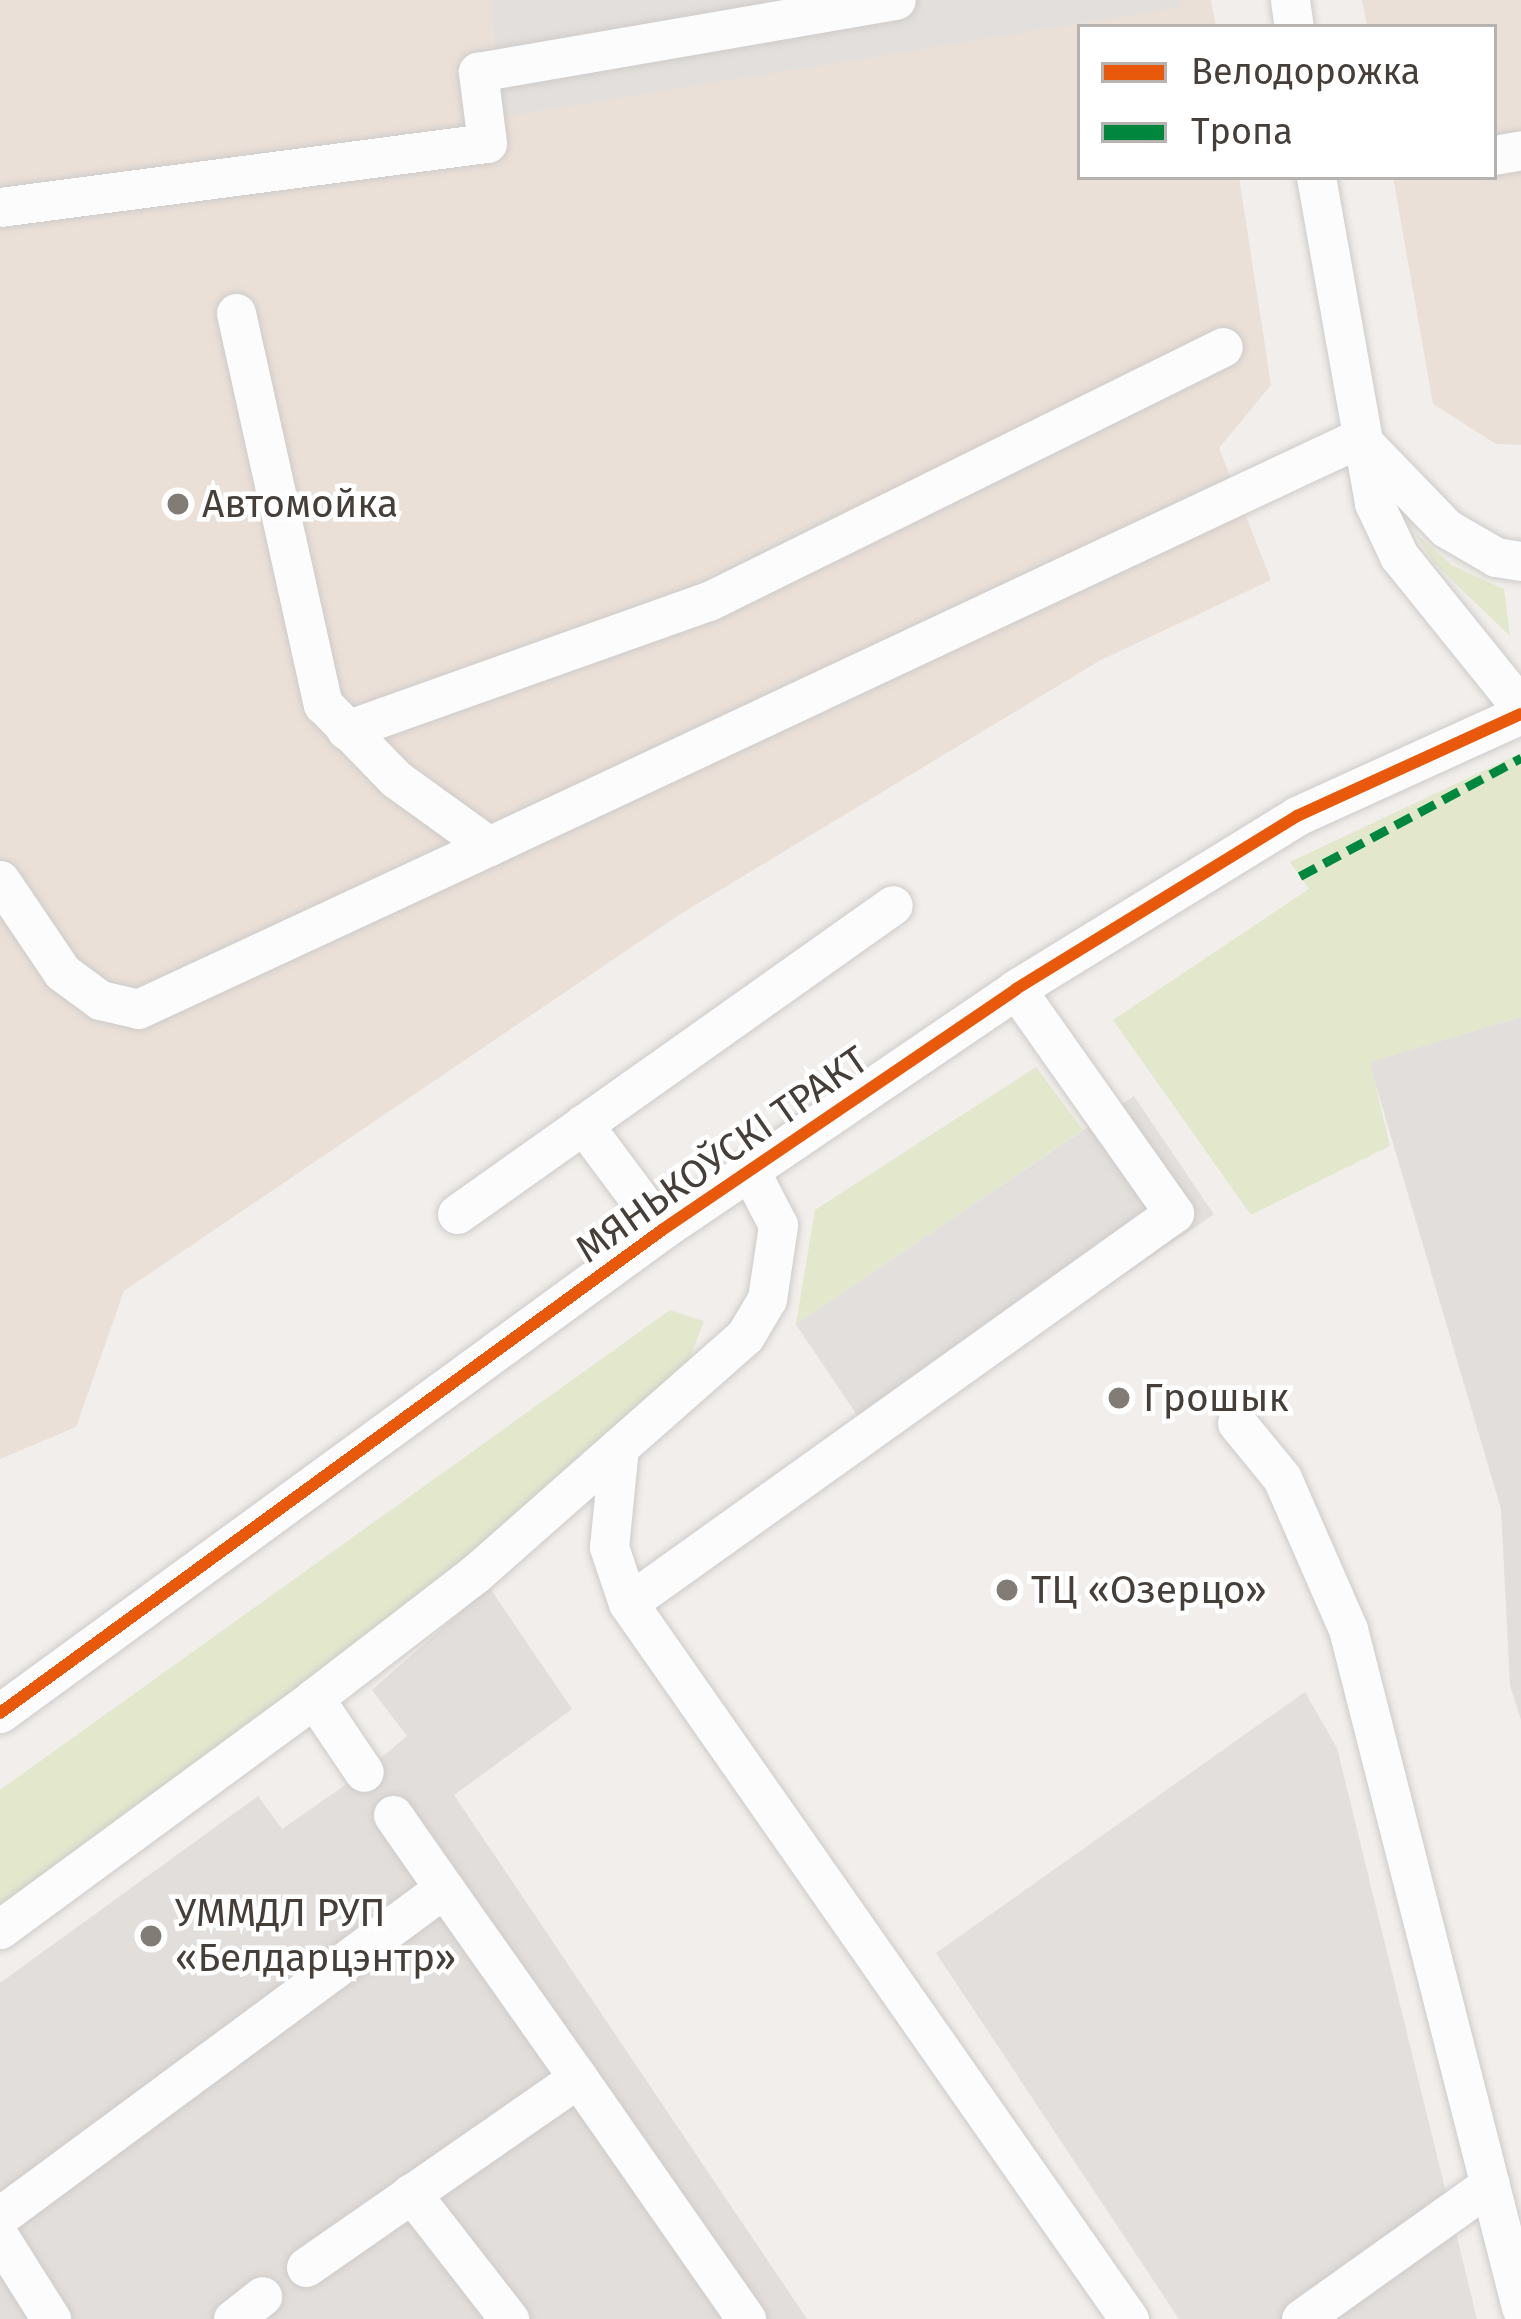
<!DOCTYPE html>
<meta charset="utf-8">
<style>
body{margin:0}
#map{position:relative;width:1521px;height:2319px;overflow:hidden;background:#f1eeeb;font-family:"Fira Sans",sans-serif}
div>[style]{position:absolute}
.commercial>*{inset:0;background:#ebe0d8}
.industrial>*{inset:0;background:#e2dedb}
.green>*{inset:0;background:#e3e8cd}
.parking>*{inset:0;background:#e2dfdc;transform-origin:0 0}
.roads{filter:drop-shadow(0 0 3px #cecbc9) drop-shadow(0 0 3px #cecbc9)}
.minor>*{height:39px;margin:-19.5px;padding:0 19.5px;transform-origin:19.5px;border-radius:19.5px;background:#fdfcfc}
.quiet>*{height:9px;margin-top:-4.5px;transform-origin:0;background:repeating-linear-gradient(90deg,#00873e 0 18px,transparent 0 27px)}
.cycleway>*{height:12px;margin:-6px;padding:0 6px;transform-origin:6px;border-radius:6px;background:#e8590c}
.dots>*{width:33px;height:33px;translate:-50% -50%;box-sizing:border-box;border:6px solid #fff;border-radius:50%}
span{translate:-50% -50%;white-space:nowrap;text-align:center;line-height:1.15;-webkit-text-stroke:9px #fff;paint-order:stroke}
.poi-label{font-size:39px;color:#463e38}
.left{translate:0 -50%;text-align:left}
.street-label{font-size:39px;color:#463e38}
.legend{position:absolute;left:1077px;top:24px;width:420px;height:156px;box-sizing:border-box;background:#fff;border:3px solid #b5b2af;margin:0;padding:15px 21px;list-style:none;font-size:36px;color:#463e38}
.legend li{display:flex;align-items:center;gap:24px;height:60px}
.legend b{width:60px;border:3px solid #b5b2af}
</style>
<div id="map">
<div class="commercial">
<i style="clip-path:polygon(0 0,1211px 0,1216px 27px,1080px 27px,1080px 177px,1239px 177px,1271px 385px,1219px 448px,1271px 580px,1099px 661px,682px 913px,124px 1291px,76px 1427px,0 1459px)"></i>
<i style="clip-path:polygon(1362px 0,1521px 0,1521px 445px,1496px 444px,1433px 404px,1393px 177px,1494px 177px,1494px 27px,1367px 27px)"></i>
</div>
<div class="industrial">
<i style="clip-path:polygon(1521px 1017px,1521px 1720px,1510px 1685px,1501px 1509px,1369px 1062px)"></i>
<i style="clip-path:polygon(489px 1587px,572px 1709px,454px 1795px,807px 2319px,0 2319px,0 1983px,258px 1796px,282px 1829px,364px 1772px,407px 1736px,372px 1690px)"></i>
</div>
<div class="green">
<i style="clip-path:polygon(1414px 532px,1453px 566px,1504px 589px,1510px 636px,1434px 563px)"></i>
<i style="clip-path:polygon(1521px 753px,1521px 1017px,1370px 1062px,1390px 1146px,1251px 1215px,1113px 1020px,1309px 889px,1290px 862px)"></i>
<i style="clip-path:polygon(1036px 1067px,1083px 1130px,796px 1324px,815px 1210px)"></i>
<i style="clip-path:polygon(670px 1310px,704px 1321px,684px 1372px,442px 1583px,0 1912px,0 1790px)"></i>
</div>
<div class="parking">
<i style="clip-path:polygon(491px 0,1180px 0,1181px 7px,502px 117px)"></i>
<i style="left:1134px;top:1096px;width:143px;height:408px;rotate:56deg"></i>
<i style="clip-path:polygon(1305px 1692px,1337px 1748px,1477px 2319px,1179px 2319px,936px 1953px)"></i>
</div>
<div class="roads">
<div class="minor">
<i style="left:1290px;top:0;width:27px;rotate:82deg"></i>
<i style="left:1494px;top:155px;width:27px;rotate:-10deg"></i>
<i style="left:1316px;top:177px;width:331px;rotate:79.9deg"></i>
<i style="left:1374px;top:503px;width:59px;rotate:64.7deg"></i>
<i style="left:1399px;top:556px;width:194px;rotate:51.1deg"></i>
<i style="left:0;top:207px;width:491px;rotate:-7.5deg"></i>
<i style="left:487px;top:143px;width:72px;rotate:-97.2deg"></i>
<i style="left:478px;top:72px;width:424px;rotate:-9.8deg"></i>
<i style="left:236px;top:313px;width:401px;rotate:77.5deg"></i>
<i style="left:323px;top:704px;width:105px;rotate:45.8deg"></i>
<i style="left:396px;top:779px;width:115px;rotate:35.8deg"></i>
<i style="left:489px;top:846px;width:961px;rotate:-25.12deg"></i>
<i style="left:1363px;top:442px;width:120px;rotate:46deg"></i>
<i style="left:1446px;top:528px;width:58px;rotate:30.1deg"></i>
<i style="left:1496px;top:557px;width:25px;rotate:9deg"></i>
<i style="left:346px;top:730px;width:385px;rotate:-19.6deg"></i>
<i style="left:709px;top:601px;width:573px;rotate:-26.3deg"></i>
<i style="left:0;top:880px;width:111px;rotate:56deg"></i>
<i style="left:62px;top:972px;width:47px;rotate:36.4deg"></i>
<i style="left:100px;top:1000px;width:39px;rotate:13deg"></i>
<i style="left:138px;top:1009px;width:387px;rotate:-24.9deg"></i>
<i style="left:583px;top:1124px;width:132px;rotate:53.3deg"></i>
<i style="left:457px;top:1214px;width:534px;rotate:-35.33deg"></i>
<i style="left:1237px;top:1423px;width:71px;rotate:50.7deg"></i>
<i style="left:1282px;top:1478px;width:165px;rotate:66.4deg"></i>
<i style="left:1348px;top:1629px;width:700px;rotate:75.69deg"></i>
<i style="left:619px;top:1447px;width:100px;rotate:95.7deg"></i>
<i style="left:609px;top:1547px;width:59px;rotate:71.3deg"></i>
<i style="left:628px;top:1603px;width:874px;rotate:55.02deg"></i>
<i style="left:628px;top:1603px;width:671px;rotate:-35.54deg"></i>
<i style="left:1174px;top:1213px;width:274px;rotate:-125.2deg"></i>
<i style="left:314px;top:1698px;width:203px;rotate:-37.6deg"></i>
<i style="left:475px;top:1574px;width:360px;rotate:-41.4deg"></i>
<i style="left:745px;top:1336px;width:43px;rotate:-59.3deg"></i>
<i style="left:767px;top:1299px;width:75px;rotate:-81.5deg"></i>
<i style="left:778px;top:1225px;width:63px;rotate:-117.4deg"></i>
<i style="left:0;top:1713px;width:819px;rotate:-36.11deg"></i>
<i style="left:662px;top:1230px;width:428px;rotate:-34.2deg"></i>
<i style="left:1016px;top:989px;width:330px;rotate:-31.6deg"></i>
<i style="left:1297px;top:816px;width:246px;rotate:-24.5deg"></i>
<i style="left:393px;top:1815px;width:89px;rotate:55.1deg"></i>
<i style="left:0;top:1929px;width:390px;rotate:-36.3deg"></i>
<i style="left:314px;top:1698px;width:89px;rotate:56deg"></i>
<i style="left:411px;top:2193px;width:160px;rotate:52.1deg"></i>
<i style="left:0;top:2216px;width:552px;rotate:-36.45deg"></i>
<i style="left:444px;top:1888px;width:232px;rotate:54.8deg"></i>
<i style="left:0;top:2238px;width:96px;rotate:57.8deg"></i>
<i style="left:306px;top:2267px;width:331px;rotate:-34.8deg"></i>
<i style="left:578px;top:2078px;width:294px;rotate:55.1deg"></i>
<i style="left:233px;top:2319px;width:37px;rotate:-38deg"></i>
<i style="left:1301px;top:2319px;width:232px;rotate:-35.5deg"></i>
</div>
</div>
<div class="quiet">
<i style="left:1300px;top:876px;width:251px;rotate:-28.1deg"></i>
</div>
<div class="cycleway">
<i style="left:0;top:1713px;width:819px;rotate:-36.11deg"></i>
<i style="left:662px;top:1230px;width:428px;rotate:-34.2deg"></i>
<i style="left:1016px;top:989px;width:330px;rotate:-31.6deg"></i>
<i style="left:1297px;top:816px;width:246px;rotate:-24.5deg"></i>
</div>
<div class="dots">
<i style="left:178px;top:504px;background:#827c77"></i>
<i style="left:1119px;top:1398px;background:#827c77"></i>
<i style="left:1007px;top:1590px;background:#827c77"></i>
<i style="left:151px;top:1936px;background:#827c77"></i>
</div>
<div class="poi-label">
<span class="left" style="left:202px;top:504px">Автомойка</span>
<span class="left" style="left:1143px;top:1398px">Грошык</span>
<span class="left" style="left:1031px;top:1590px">ТЦ «Озерцо»</span>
<span class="left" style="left:175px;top:1936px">УММДЛ РУП<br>«Белдарцэнтр»</span>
</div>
<div class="street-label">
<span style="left:722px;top:1155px;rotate:-35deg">МЯНЬКОЎСКІ ТРАКТ</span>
</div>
<ul class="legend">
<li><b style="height:15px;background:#e8590c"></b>Велодорожка</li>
<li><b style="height:15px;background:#00873e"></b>Тропа</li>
</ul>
</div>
